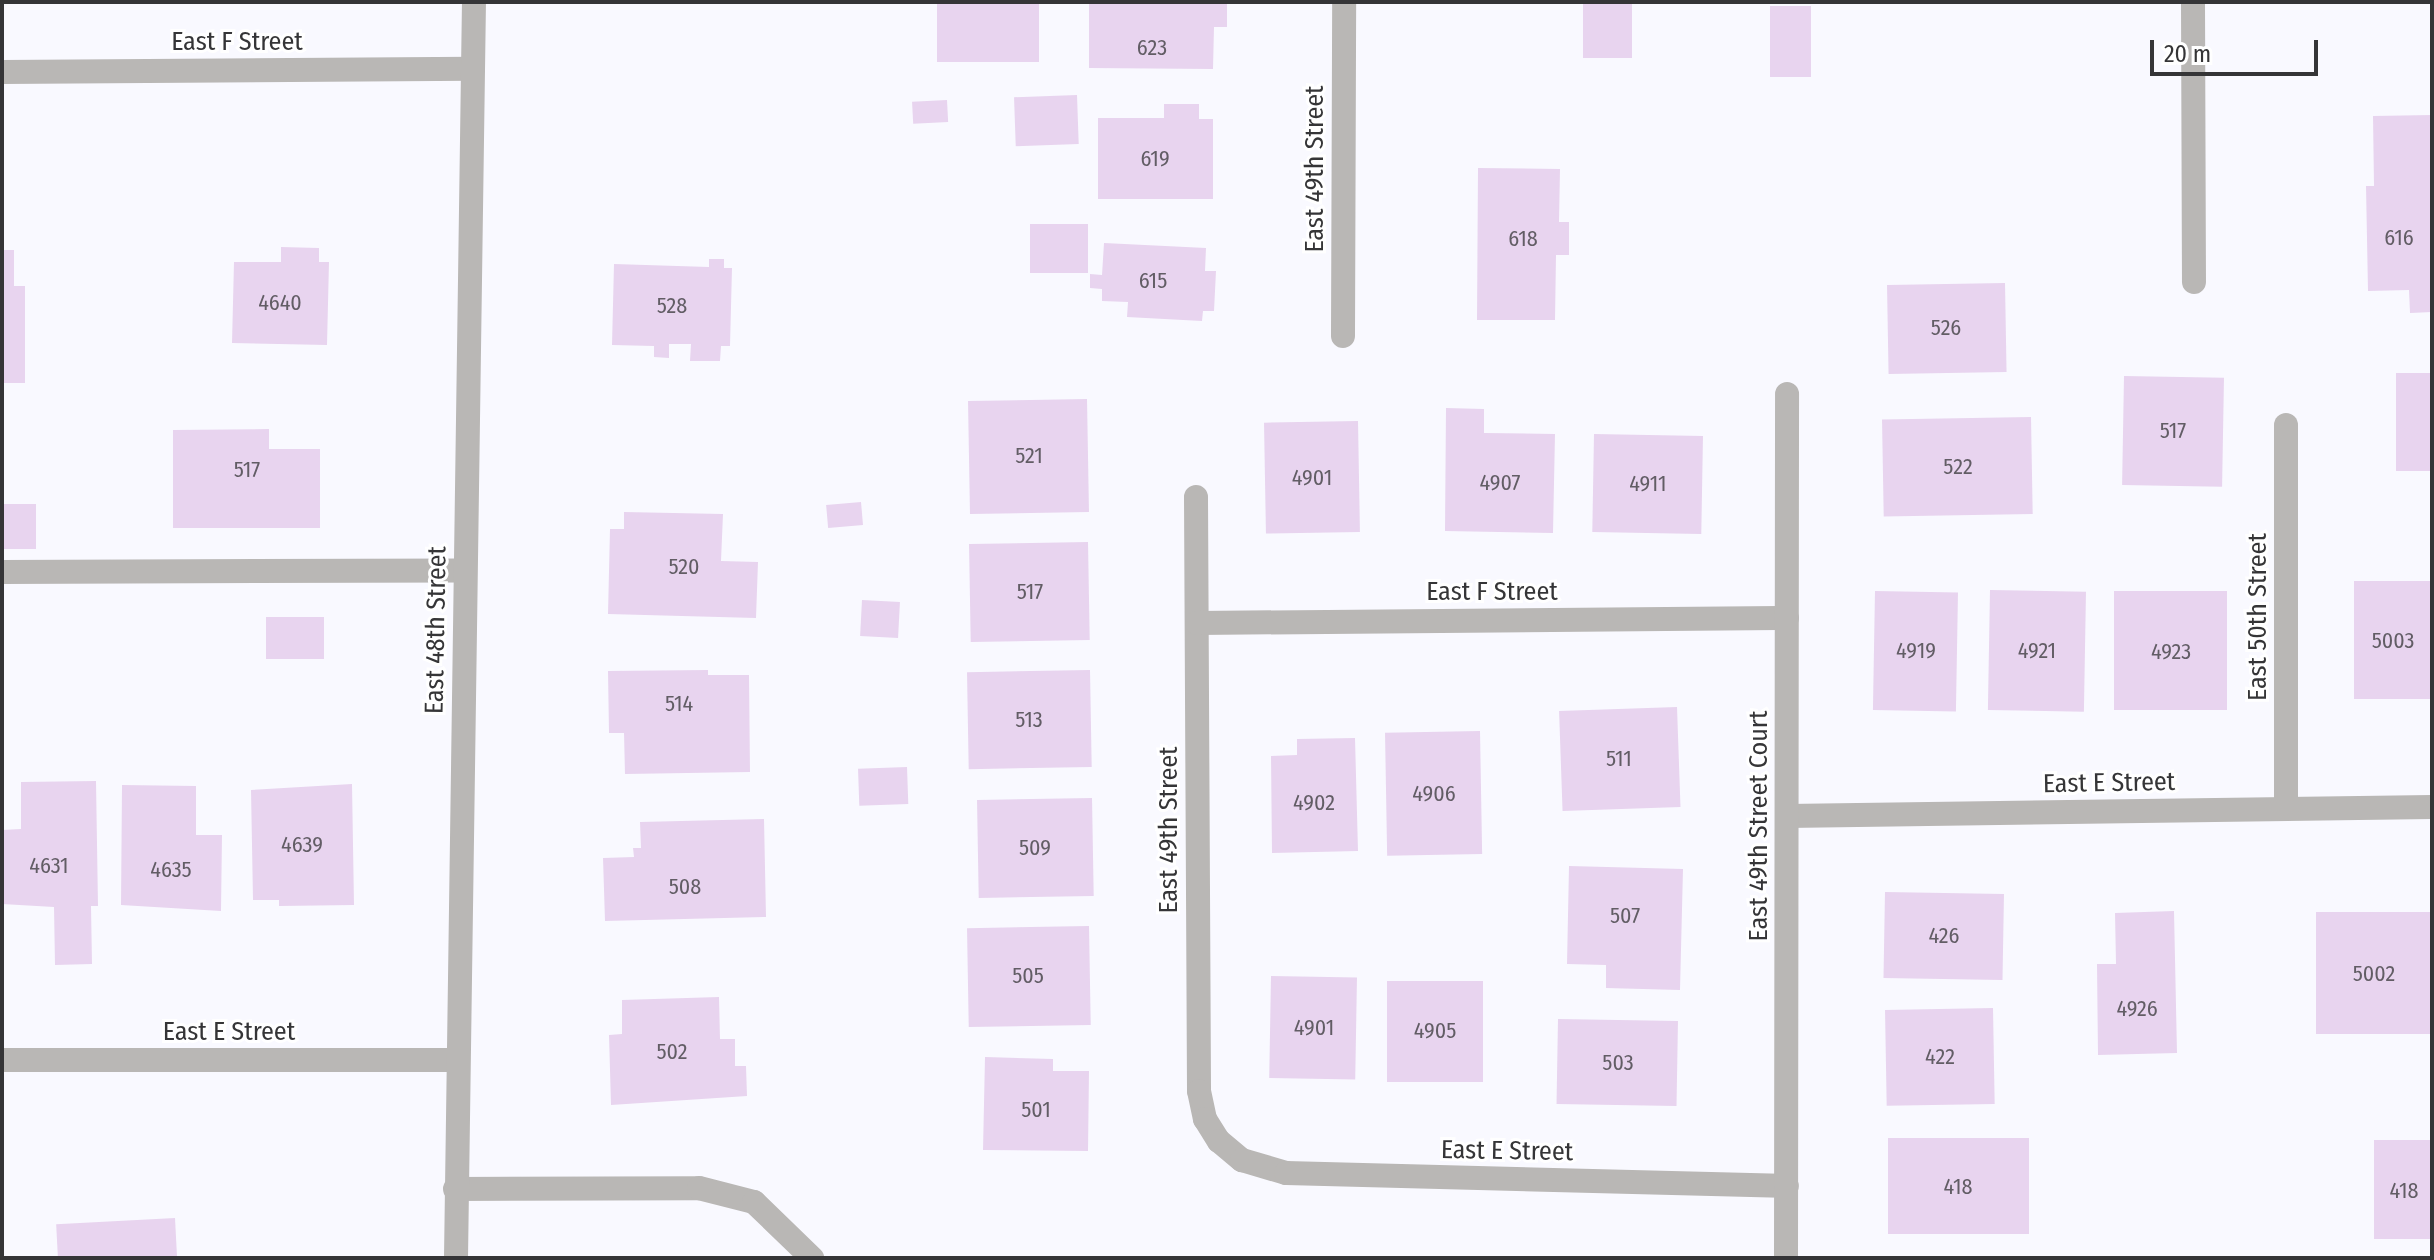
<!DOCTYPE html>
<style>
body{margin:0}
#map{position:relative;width:2434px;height:1260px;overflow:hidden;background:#f9f9ff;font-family:"Fira Sans Condensed",sans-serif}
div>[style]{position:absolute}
.building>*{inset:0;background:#e8d4ef;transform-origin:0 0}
.minor>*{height:24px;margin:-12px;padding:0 12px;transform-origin:12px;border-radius:12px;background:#b9b7b5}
span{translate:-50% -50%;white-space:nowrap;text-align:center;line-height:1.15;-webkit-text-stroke:6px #fff;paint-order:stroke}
.number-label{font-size:22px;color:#625d65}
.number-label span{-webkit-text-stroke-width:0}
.street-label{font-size:26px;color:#353537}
.frame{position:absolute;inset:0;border:4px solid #353537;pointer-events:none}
.scale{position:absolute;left:2150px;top:40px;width:168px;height:36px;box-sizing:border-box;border:4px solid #353537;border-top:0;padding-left:10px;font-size:24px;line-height:28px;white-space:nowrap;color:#353537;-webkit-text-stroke:6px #fff;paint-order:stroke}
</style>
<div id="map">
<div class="building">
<i style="left:937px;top:2px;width:102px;height:60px"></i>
<i style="clip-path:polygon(1089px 2px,1227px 2px,1227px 27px,1214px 27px,1213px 69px,1089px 68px)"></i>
<i style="left:1583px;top:2px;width:49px;height:56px"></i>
<i style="left:1770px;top:6px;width:41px;height:71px"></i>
<i style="left:1077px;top:95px;width:49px;height:63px;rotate:88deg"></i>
<i style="left:947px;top:100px;width:22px;height:35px;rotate:87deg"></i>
<i style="clip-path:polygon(1164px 104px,1199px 104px,1199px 119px,1213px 119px,1213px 199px,1098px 199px,1098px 118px,1164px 118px)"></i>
<i style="clip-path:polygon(2432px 115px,2432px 312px,2410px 313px,2409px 290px,2368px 291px,2366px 186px,2374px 186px,2373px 116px)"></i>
<i style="clip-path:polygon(1478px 168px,1560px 169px,1559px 222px,1569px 222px,1569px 255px,1556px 255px,1555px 320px,1477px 320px)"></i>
<i style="left:1030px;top:224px;width:58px;height:49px"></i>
<i style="clip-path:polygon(1104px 243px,1206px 248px,1205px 271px,1216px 271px,1214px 311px,1203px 311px,1202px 321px,1127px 317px,1128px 302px,1102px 301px,1102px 289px,1090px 288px,1090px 274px,1102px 275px)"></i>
<i style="clip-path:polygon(281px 247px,319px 248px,319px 262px,329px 262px,327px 345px,232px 343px,234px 262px,281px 262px)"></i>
<i style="clip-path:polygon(2px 250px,14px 250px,14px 286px,25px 286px,25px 383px,2px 383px)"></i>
<i style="clip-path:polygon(709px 259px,724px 259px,724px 268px,732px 268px,730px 346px,721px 346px,720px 361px,690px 361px,691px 344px,669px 344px,669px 358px,654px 357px,654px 346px,612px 345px,614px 264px,709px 267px)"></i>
<i style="left:2005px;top:283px;width:89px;height:118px;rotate:89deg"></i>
<i style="left:2396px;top:373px;width:36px;height:98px"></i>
<i style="left:2124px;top:376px;width:100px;height:109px;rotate:1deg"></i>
<i style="left:1087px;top:399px;width:113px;height:119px;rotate:89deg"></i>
<i style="clip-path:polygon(1446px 408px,1484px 409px,1484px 433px,1555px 434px,1553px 533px,1445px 531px)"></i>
<i style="left:2031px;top:417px;width:97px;height:149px;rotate:89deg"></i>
<i style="left:1358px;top:421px;width:111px;height:94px;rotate:89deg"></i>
<i style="clip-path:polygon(269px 429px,269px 449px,320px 449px,320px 528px,173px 528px,173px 430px)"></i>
<i style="left:1594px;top:434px;width:109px;height:98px;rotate:1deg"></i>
<i style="left:861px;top:502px;width:23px;height:35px;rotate:85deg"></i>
<i style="left:2px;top:504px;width:34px;height:45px"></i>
<i style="clip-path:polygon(624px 512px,723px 514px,721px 561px,758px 562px,756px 618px,608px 614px,610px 529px,624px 529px)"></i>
<i style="left:1088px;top:542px;width:98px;height:119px;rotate:89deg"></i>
<i style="left:2432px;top:581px;width:118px;height:78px;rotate:90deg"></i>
<i style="left:1990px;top:590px;width:96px;height:120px;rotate:1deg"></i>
<i style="left:1875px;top:591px;width:83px;height:119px;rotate:1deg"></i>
<i style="left:2227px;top:591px;width:119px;height:113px;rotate:90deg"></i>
<i style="left:862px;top:600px;width:38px;height:36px;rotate:3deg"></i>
<i style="left:266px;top:617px;width:58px;height:42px"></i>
<i style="clip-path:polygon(708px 670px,708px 675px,749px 675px,750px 772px,625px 774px,624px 733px,609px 733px,608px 671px)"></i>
<i style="left:1090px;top:670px;width:97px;height:123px;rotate:89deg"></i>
<i style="left:1677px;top:707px;width:100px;height:118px;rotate:88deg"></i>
<i style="left:1480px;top:731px;width:123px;height:95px;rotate:89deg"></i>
<i style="clip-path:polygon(1355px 738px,1358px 851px,1272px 853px,1271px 756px,1297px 755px,1297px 739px)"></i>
<i style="left:907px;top:767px;width:37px;height:49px;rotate:88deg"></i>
<i style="clip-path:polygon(96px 781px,98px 906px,91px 906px,92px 964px,55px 965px,54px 907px,2px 904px,2px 830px,21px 829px,21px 782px)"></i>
<i style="clip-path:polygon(352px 784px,354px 905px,279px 906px,279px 900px,253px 900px,251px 790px)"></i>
<i style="clip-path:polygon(122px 785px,196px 786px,196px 835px,222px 835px,221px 911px,121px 905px)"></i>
<i style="left:1092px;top:798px;width:98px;height:115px;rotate:89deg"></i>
<i style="clip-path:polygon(764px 819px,766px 917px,605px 921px,603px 858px,634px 857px,633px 848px,641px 848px,640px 822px)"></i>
<i style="clip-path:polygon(1569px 866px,1683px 869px,1680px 990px,1606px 988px,1606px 965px,1567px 964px)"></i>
<i style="left:1885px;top:892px;width:119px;height:86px;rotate:1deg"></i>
<i style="clip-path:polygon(2174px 911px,2177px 1053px,2098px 1055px,2097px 964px,2116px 964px,2115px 913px)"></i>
<i style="left:2430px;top:912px;width:122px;height:114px;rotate:90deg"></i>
<i style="left:1089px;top:926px;width:99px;height:122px;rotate:89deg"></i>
<i style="left:1271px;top:976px;width:86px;height:102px;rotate:1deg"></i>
<i style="left:1387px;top:981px;width:96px;height:101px"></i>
<i style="clip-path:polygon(719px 997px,720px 1039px,735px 1039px,735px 1066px,746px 1066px,747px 1096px,611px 1105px,609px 1035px,622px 1034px,622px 1000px)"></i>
<i style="left:1993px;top:1008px;width:96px;height:108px;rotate:89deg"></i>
<i style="left:1558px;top:1019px;width:120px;height:85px;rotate:1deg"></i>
<i style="clip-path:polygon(985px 1057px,1053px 1059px,1053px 1071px,1089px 1071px,1088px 1151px,983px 1150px)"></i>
<i style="left:1888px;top:1138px;width:141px;height:96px"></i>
<i style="left:2432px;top:1140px;width:99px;height:58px;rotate:90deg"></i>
<i style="left:175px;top:1218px;width:40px;height:119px;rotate:87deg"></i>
</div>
<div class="minor">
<i style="left:2193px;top:2px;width:280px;rotate:89.8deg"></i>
<i style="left:2px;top:72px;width:471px;rotate:-0.4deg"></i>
<i style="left:1343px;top:336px;width:334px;rotate:-89.8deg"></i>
<i style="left:1196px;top:497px;width:594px;rotate:89.71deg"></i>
<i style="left:1199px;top:1091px;width:29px;rotate:78deg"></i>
<i style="left:1205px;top:1119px;width:26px;rotate:58deg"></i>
<i style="left:1219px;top:1141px;width:30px;rotate:40deg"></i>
<i style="left:1242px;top:1160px;width:46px;rotate:16.5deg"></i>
<i style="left:1286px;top:1173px;width:501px;rotate:1.49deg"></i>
<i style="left:2px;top:572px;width:462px;rotate:-0.2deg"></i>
<i style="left:1197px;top:623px;width:590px;rotate:-0.49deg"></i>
<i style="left:2286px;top:809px;width:384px;rotate:-90deg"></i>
<i style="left:1787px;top:816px;width:645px;rotate:-0.8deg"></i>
<i style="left:2px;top:1060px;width:455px"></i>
<i style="left:455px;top:1189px;width:244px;rotate:-0.2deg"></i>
<i style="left:699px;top:1188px;width:57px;rotate:14.3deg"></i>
<i style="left:754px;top:1202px;width:81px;rotate:44deg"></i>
<i style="left:456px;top:1258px;width:1256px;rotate:-89.18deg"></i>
<i style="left:1786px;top:1258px;width:864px;rotate:-89.93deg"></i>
</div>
<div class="number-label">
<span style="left:1152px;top:48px">623</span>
<span style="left:1155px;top:159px">619</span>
<span style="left:2399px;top:238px">616</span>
<span style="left:1523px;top:239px">618</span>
<span style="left:1153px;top:281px">615</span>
<span style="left:280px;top:303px">4640</span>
<span style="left:672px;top:306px">528</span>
<span style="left:1946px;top:328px">526</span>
<span style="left:2173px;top:431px">517</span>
<span style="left:1029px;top:456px">521</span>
<span style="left:1958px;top:467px">522</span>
<span style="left:247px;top:470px">517</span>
<span style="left:1312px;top:478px">4901</span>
<span style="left:1500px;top:483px">4907</span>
<span style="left:1648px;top:484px">4911</span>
<span style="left:684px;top:567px">520</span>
<span style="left:1030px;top:592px">517</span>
<span style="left:2393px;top:641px">5003</span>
<span style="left:1916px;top:651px">4919</span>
<span style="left:2037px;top:651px">4921</span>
<span style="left:2171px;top:652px">4923</span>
<span style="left:679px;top:704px">514</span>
<span style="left:1029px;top:720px">513</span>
<span style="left:1619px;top:759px">511</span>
<span style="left:1434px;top:794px">4906</span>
<span style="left:1314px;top:803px">4902</span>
<span style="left:302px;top:845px">4639</span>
<span style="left:1035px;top:848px">509</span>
<span style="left:49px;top:866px">4631</span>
<span style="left:171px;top:870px">4635</span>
<span style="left:685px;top:887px">508</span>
<span style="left:1625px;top:916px">507</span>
<span style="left:1944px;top:936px">426</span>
<span style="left:2374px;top:974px">5002</span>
<span style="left:1028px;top:976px">505</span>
<span style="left:2137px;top:1009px">4926</span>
<span style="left:1314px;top:1028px">4901</span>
<span style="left:1435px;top:1031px">4905</span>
<span style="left:672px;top:1052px">502</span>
<span style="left:1940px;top:1057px">422</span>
<span style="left:1618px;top:1063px">503</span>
<span style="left:1036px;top:1110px">501</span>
<span style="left:1958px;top:1187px">418</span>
<span style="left:2404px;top:1191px">418</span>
</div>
<div class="street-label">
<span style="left:237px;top:42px">East F Street</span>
<span style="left:1315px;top:169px;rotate:-90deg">East 49th Street</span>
<span style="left:1492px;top:592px">East F Street</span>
<span style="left:2258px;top:617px;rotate:-90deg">East 50th Street</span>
<span style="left:436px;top:630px;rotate:-89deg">East 48th Street</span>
<span style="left:2109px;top:783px;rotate:-1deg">East E Street</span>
<span style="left:1759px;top:826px;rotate:-90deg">East 49th Street Court</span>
<span style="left:1169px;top:830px;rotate:-90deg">East 49th Street</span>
<span style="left:229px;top:1032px">East E Street</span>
<span style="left:1507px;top:1151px;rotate:1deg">East E Street</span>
</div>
<div class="frame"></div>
<div class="scale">20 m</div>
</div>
